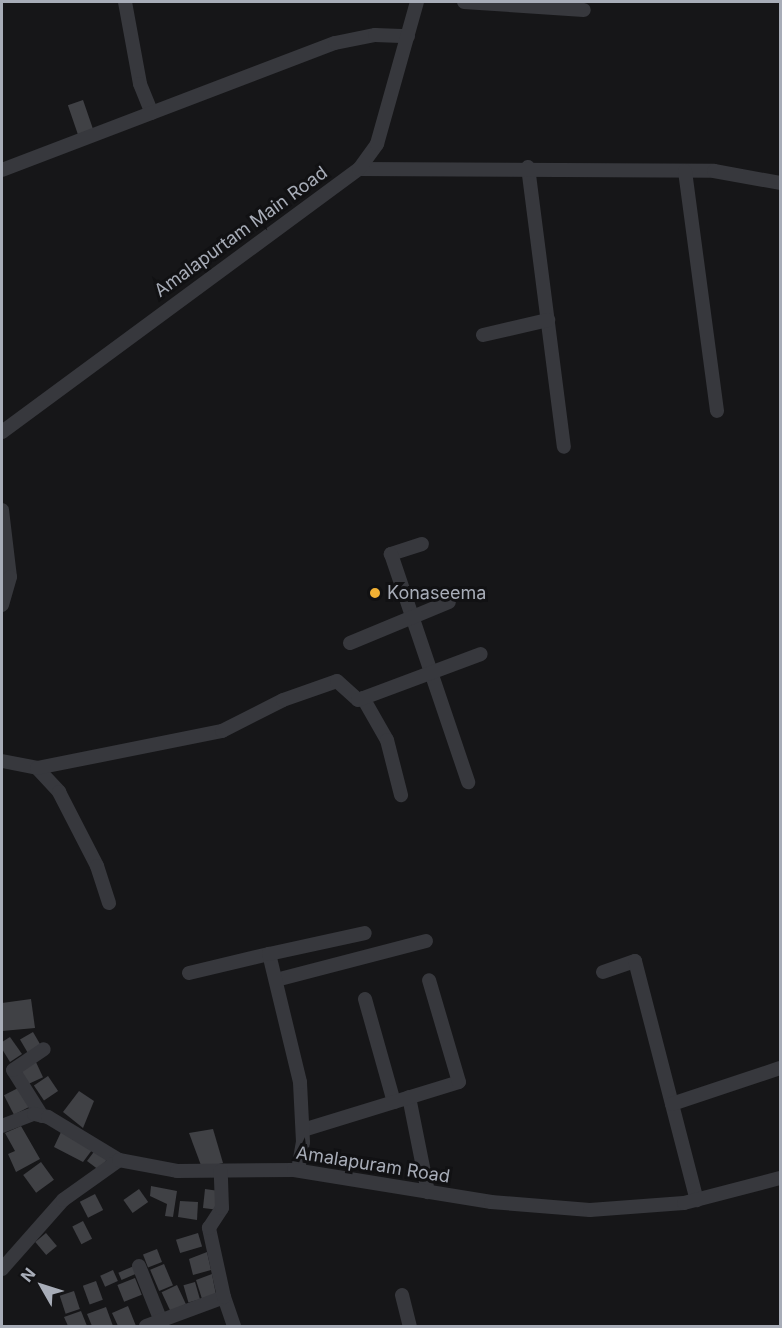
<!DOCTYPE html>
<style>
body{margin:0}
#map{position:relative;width:782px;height:1328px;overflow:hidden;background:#161618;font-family:Inter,sans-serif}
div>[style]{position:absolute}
.building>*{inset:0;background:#404145;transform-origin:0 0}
.minor>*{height:14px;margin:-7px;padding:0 7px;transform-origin:7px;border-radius:7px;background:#37383d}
.dots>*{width:16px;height:16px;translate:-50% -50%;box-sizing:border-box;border:3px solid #111113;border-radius:50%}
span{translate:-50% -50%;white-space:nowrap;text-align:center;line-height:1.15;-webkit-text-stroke:6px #111113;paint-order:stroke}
.street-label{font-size:18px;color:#a8adb8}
.poi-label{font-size:18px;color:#a8adb8}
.left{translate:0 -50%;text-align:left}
.frame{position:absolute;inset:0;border:3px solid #a8adb8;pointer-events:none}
.north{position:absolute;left:12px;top:1256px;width:60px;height:60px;-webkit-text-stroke:4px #111113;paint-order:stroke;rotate:309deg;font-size:16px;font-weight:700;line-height:24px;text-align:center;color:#a8adb8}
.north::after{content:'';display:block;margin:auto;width:21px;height:27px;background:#a8adb8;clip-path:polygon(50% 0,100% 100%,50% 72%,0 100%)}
</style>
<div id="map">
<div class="building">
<i style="left:83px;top:100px;width:31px;height:16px;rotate:71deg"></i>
<i style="clip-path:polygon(31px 999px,35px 1028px,2px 1031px,2px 1003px)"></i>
<i style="left:33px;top:1032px;width:16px;height:15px;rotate:60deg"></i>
<i style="clip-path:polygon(10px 1037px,22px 1054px,10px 1062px,2px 1049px,2px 1042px)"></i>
<i style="left:35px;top:1060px;width:19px;height:18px;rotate:65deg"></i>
<i style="left:48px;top:1076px;width:18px;height:17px;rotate:56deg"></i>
<i style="left:20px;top:1087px;width:22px;height:18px;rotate:63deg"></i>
<i style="clip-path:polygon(79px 1091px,94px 1101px,83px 1128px,63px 1112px)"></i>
<i style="clip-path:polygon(21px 1126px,40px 1159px,16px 1172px,8px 1154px,15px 1151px,5px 1133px)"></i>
<i style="clip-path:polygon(213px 1129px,223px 1163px,202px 1168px,189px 1133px)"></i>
<i style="clip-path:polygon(61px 1132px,92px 1150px,83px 1162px,54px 1147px)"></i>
<i style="left:96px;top:1149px;width:15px;height:15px;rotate:37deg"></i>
<i style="left:41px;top:1162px;width:22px;height:22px;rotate:54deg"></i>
<i style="clip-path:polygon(151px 1186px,177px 1191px,173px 1217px,165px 1216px,167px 1204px,150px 1196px)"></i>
<i style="left:139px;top:1189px;width:16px;height:19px;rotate:55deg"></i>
<i style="clip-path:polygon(205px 1189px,219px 1191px,219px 1210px,203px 1208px)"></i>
<i style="left:95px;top:1194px;width:18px;height:17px;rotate:63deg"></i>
<i style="clip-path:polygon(180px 1201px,198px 1202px,197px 1220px,178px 1217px)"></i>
<i style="left:83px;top:1221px;width:20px;height:12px;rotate:63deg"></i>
<i style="left:46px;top:1233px;width:17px;height:14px;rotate:50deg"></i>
<i style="left:198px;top:1233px;width:14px;height:23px;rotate:73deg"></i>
<i style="left:157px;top:1249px;width:14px;height:15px;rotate:69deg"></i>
<i style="clip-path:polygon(207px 1252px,211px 1270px,193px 1275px,189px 1259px)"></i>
<i style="left:164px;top:1264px;width:23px;height:15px;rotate:67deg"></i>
<i style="left:134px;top:1266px;width:8px;height:17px;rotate:67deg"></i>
<i style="left:113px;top:1270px;width:12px;height:14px;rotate:66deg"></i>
<i style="clip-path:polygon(212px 1274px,216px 1295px,202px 1299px,196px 1280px)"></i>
<i style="left:135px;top:1278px;width:18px;height:19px;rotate:68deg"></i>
<i style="left:96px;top:1281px;width:20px;height:14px;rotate:70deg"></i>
<i style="left:195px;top:1282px;width:18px;height:12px;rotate:74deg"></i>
<i style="left:177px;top:1285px;width:21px;height:17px;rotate:65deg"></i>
<i style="left:74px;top:1291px;width:19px;height:15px;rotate:72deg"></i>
<i style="clip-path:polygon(128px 1306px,136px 1326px,118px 1326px,112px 1313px)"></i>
<i style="clip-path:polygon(106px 1307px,113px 1326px,92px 1326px,87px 1314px)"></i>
<i style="clip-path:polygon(81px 1311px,87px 1326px,68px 1326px,64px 1317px)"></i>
</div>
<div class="minor">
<i style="left:125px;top:2px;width:83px;rotate:79.6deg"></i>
<i style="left:140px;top:84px;width:31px;rotate:68deg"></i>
<i style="left:464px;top:2px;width:120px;rotate:3.8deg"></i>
<i style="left:528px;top:167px;width:282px;rotate:82.7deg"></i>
<i style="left:359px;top:169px;width:355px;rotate:0.3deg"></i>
<i style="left:714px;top:171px;width:67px;rotate:10.3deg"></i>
<i style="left:2px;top:170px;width:356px;rotate:-20.9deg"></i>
<i style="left:335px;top:43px;width:41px;rotate:-11.3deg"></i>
<i style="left:375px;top:35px;width:33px;rotate:2deg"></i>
<i style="left:685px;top:171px;width:242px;rotate:82.4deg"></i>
<i style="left:483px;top:335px;width:67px;rotate:-13deg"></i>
<i style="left:2px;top:432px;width:443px;rotate:-36.4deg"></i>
<i style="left:359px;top:169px;width:31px;rotate:-54deg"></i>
<i style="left:377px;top:144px;width:148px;rotate:-74.3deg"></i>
<i style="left:2px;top:510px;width:67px;rotate:83.2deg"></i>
<i style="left:10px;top:577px;width:29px;rotate:106deg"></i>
<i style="left:422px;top:544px;width:33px;rotate:162deg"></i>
<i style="left:391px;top:554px;width:241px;rotate:71.3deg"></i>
<i style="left:350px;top:643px;width:107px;rotate:-22.5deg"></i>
<i style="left:363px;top:698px;width:48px;rotate:60.3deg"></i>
<i style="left:387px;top:740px;width:57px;rotate:75.7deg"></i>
<i style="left:2px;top:761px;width:36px;rotate:11deg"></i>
<i style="left:37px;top:768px;width:33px;rotate:47deg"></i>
<i style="left:59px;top:792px;width:83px;rotate:62.8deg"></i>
<i style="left:97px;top:866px;width:39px;rotate:72deg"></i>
<i style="left:37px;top:768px;width:189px;rotate:-11.3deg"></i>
<i style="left:222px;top:731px;width:68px;rotate:-26.9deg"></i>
<i style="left:283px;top:700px;width:57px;rotate:-19.4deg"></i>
<i style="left:337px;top:681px;width:28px;rotate:42deg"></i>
<i style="left:358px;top:700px;width:131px;rotate:-20.5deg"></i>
<i style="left:603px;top:972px;width:34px;rotate:-19deg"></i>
<i style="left:635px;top:961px;width:247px;rotate:75.5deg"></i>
<i style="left:189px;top:973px;width:82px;rotate:-13.4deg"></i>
<i style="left:276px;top:980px;width:155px;rotate:-14.6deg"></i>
<i style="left:365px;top:999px;width:107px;rotate:74.3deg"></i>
<i style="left:409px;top:1097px;width:97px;rotate:78.7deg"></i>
<i style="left:672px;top:1104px;width:114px;rotate:-18.4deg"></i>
<i style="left:42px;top:1116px;width:54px;rotate:-122.2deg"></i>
<i style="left:13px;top:1070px;width:37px;rotate:-34deg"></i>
<i style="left:2px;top:1126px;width:34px;rotate:-21deg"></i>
<i style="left:34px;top:1114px;width:14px;rotate:12deg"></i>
<i style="left:48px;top:1117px;width:83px;rotate:31.2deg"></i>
<i style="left:303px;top:1130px;width:163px;rotate:-17.1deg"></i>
<i style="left:459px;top:1082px;width:106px;rotate:-106.4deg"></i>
<i style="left:298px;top:1170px;width:28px;rotate:-80deg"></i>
<i style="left:303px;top:1142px;width:60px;rotate:-92.9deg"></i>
<i style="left:300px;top:1082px;width:132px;rotate:-103.6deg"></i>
<i style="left:269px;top:954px;width:98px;rotate:-12.3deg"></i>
<i style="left:139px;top:1266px;width:59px;rotate:68.2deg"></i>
<i style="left:2px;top:1269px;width:92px;rotate:-48.5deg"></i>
<i style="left:63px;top:1200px;width:69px;rotate:-35.5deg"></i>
<i style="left:119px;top:1160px;width:59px;rotate:10.7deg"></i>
<i style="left:177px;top:1171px;width:117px;rotate:-0.5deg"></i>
<i style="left:294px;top:1170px;width:200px;rotate:9.2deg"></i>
<i style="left:491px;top:1202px;width:99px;rotate:4.6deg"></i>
<i style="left:590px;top:1210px;width:94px;rotate:-4.3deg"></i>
<i style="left:684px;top:1203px;width:99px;rotate:-14.6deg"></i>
<i style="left:402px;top:1295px;width:32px;rotate:76deg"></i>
<i style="left:224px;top:1297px;width:31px;rotate:71deg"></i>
<i style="left:146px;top:1326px;width:83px;rotate:-20.4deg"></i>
<i style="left:224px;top:1297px;width:71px;rotate:-102.3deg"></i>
<i style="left:209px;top:1228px;width:24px;rotate:-57deg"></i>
<i style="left:222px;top:1208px;width:37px;rotate:-92deg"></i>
</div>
<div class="dots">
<i style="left:375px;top:593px;background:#f2b134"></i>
</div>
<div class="street-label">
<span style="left:241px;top:232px;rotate:-36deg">Amalapurtam Main Road</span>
<span style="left:373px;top:1165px;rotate:9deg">Amalapuram Road</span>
</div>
<div class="poi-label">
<span class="left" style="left:387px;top:593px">Konaseema</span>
</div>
<div class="frame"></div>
<div class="north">N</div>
</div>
